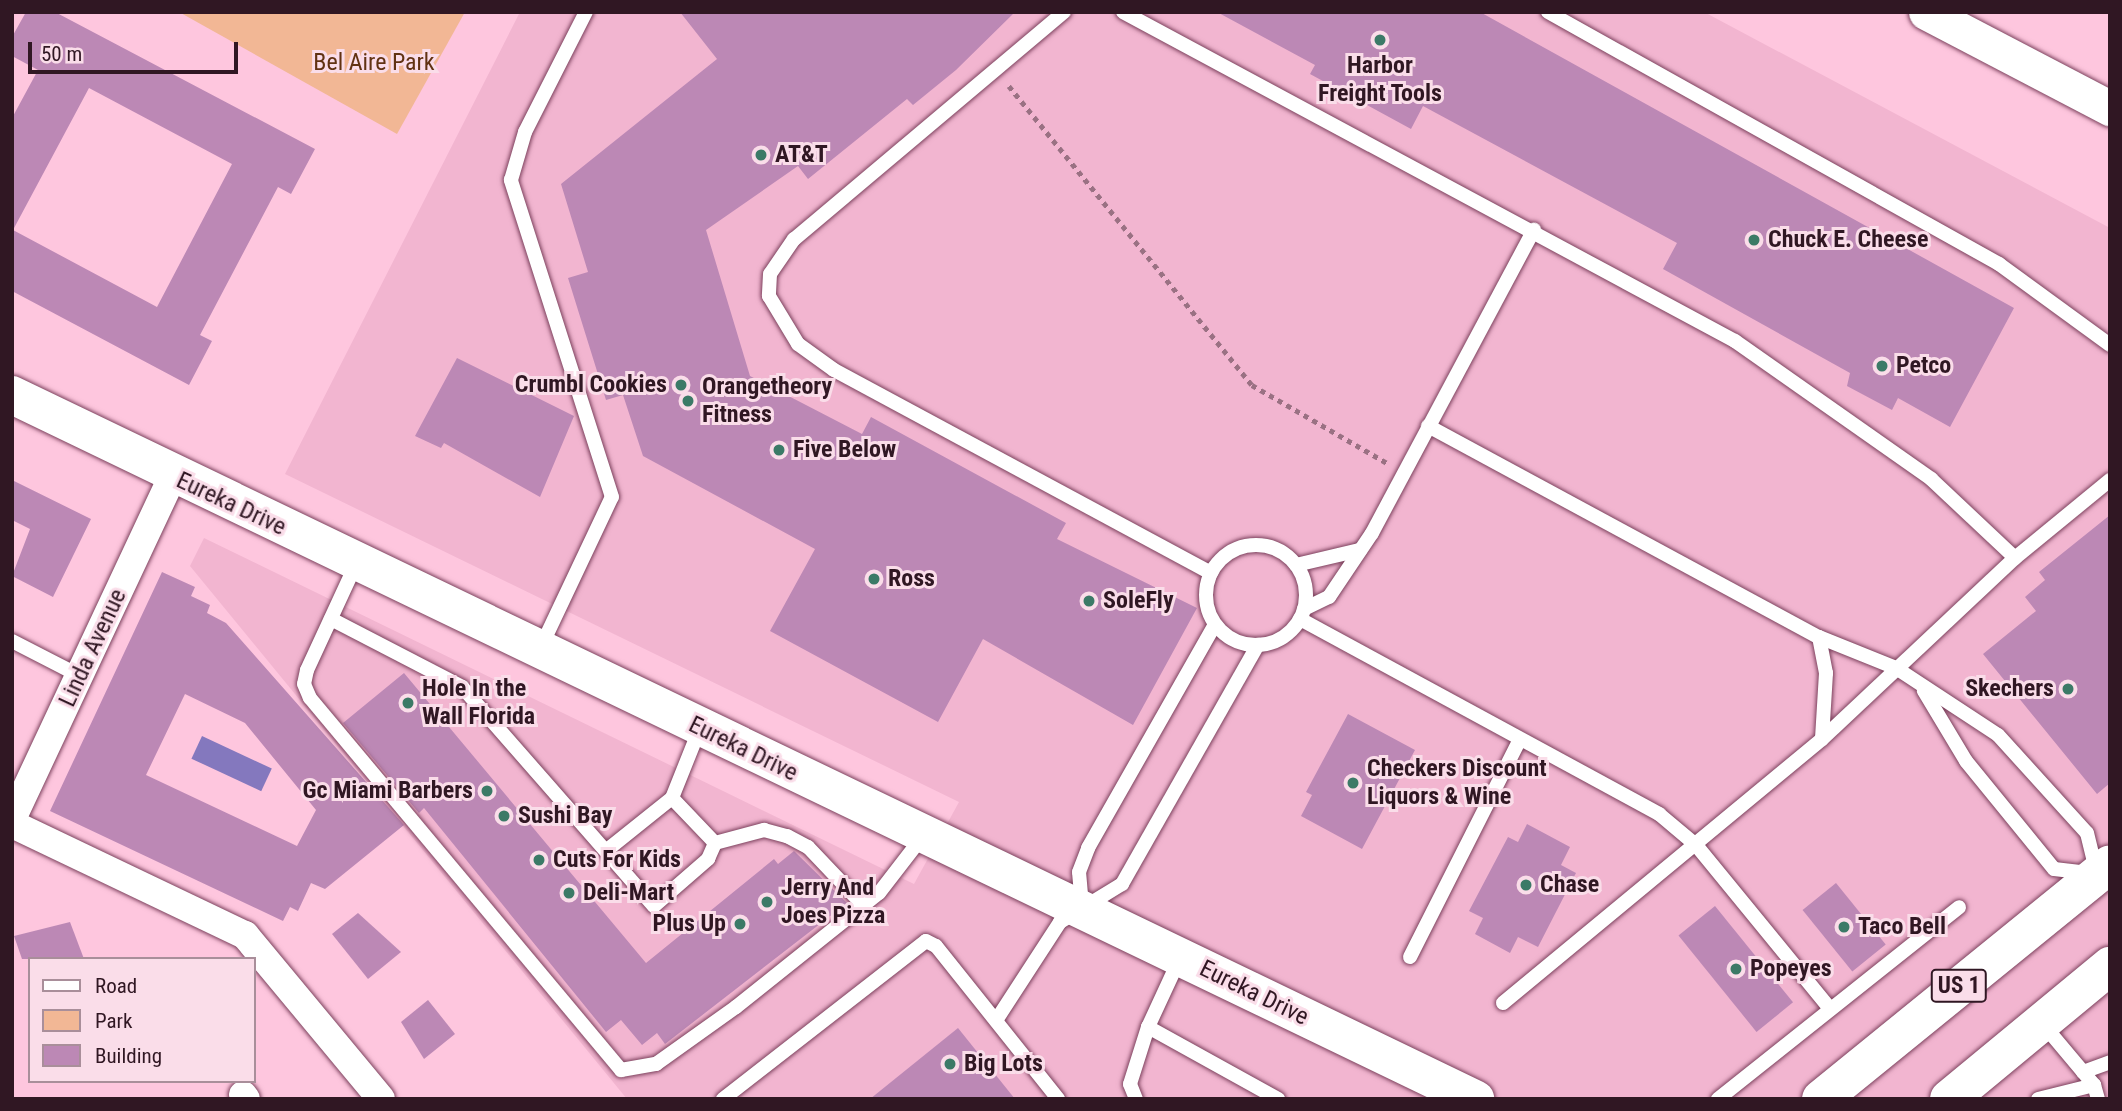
<!DOCTYPE html>
<style>
body{margin:0}
#map{position:relative;width:2122px;height:1111px;overflow:hidden;background:#fec6de;font-family:"Roboto Condensed",sans-serif}
div>[style]{position:absolute}
.built>*{inset:0;background:#f2b5d0}
.green>*{inset:0;background:#f2b795}
.water>*{inset:0;background:#8478be;transform-origin:0 0}
.building>*{inset:0;background:#bc88b5;transform-origin:0 0}
.path>*{height:4.5px;margin-top:-2.25px;transform-origin:0;background:repeating-linear-gradient(90deg,#9a7183 0 5px,transparent 0 10px)}
.roads{filter:drop-shadow(0 0 2px #7c415d) drop-shadow(0 0 2px #7c415d)}
.service>*{height:14px;margin:-7px;padding:0 7px;transform-origin:7px;border-radius:7px;background:#fff}
.service>.ring{margin:-7px;padding:0;box-sizing:content-box;background:none;border:14px solid #fff;border-radius:50%}
.minor>*{height:28px;margin:-14px;padding:0 14px;transform-origin:14px;border-radius:14px;background:#fff}
.tertiary>*{height:35px;margin:-17.5px;padding:0 17.5px;transform-origin:17.5px;border-radius:17.5px;background:#fff}
.secondary>*{height:38px;margin:-19px;padding:0 19px;transform-origin:19px;border-radius:19px;background:#fff}
.trunk>*{height:38px;margin:-19px;padding:0 19px;transform-origin:19px;border-radius:19px;background:#fff}
.dots>*{width:19px;height:19px;translate:-50% -50%;box-sizing:border-box;border:4px solid #fadde9;border-radius:50%}
span{translate:-50% -50%;white-space:nowrap;text-align:center;line-height:1.15;-webkit-text-stroke:6px #fadde9;paint-order:stroke}
.shield-label span{padding:2px 5px;background:#fadde9;border:2px solid;border-radius:5px;-webkit-text-stroke-width:0}
.shield-label{font-size:23px;color:#301723;font-weight:700}
.park-label{font-size:24px;color:#613212}
.poi-label{font-size:24px;color:#301723;font-weight:700}
.left{translate:0 -50%;text-align:left}
.right{translate:-100% -50%;text-align:right}
.street-label{font-size:24px;color:#301723}
.frame{position:absolute;inset:0;border:14px solid #301723;pointer-events:none}
.legend{position:absolute;left:28px;top:957px;width:228px;height:126px;box-sizing:border-box;background:#fadde9;border:2px solid #a98e9a;margin:0;padding:9px 12px;list-style:none;font-size:21px;color:#301723}
.legend li{display:flex;align-items:center;gap:14px;height:35px}
.legend b{width:35px;border:2px solid #a98e9a}
.scale{position:absolute;left:28px;top:42px;width:210px;height:32px;box-sizing:border-box;border:4px solid #301723;border-top:0;padding-left:9px;font-size:21px;line-height:24px;white-space:nowrap;color:#301723;-webkit-text-stroke:5px #fadde9;paint-order:stroke}
</style>
<div id="map">
<div class="built">
<i style="clip-path:polygon(520px 12px,1704px 12px,2110px 228px,2110px 1099px,627px 1099px,190px 566px,204px 538px,914px 884px,959px 802px,285px 474px)"></i>
</div>
<div class="green">
<i style="clip-path:polygon(179px 12px,465px 12px,397px 134px)"></i>
</div>
<div class="water">
<i style="left:202px;top:736px;width:77px;height:25px;rotate:25deg"></i>
</div>
<div class="building">
<i style="clip-path:polygon(evenodd,26px 12px,55px 12px,315px 149px,291px 194px,278px 187px,200px 335px,212px 341px,189px 385px,12px 291px,12px 118px,38px 70px,12px 56px,12px 37px,26px 12px,89px 88px,232px 164px,157px 307px,13px 230px,89px 88px)"></i>
<i style="clip-path:polygon(680px 12px,1015px 12px,956px 70px,913px 105px,907px 99px,808px 179px,798px 166px,706px 230px,750px 376px,862px 434px,871px 417px,1066px 523px,1057px 539px,1197px 608px,1133px 725px,983px 639px,938px 722px,770px 631px,815px 549px,643px 456px,623px 395px,606px 400px,568px 278px,588px 272px,561px 184px,717px 59px)"></i>
<i style="clip-path:polygon(1217px 12px,1480px 12px,2014px 308px,1950px 427px,1898px 398px,1892px 410px,1847px 386px,1850px 373px,1663px 269px,1677px 243px,1423px 106px,1411px 129px,1310px 74px,1315px 65px)"></i>
<i style="clip-path:polygon(457px 358px,574px 416px,540px 497px,444px 443px,441px 448px,415px 436px)"></i>
<i style="clip-path:polygon(12px 480px,91px 519px,53px 597px,12px 576px,30px 529px,12px 520px)"></i>
<i style="clip-path:polygon(2110px 515px,2110px 783px,2097px 794px,1983px 654px,2036px 611px,2025px 597px,2045px 580px,2039px 572px)"></i>
<i style="clip-path:polygon(evenodd,162px 572px,195px 587px,191px 596px,210px 605px,207px 613px,226px 623px,404px 825px,325px 889px,311px 883px,298px 911px,290px 907px,283px 921px,50px 811px,162px 572px,185px 694px,245px 723px,316px 810px,297px 846px,146px 775px,185px 694px)"></i>
<i style="clip-path:polygon(404px 673px,646px 963px,774px 859px,778px 864px,794px 851px,847px 903px,665px 1044px,657px 1033px,642px 1045px,621px 1020px,606px 1032px,424px 808px,419px 813px,343px 723px)"></i>
<i style="clip-path:polygon(1348px 714px,1415px 750px,1362px 849px,1301px 816px,1312px 795px,1306px 792px)"></i>
<i style="clip-path:polygon(1527px 824px,1570px 847px,1561px 865px,1576px 873px,1538px 947px,1518px 937px,1510px 953px,1475px 934px,1483px 918px,1469px 911px,1508px 837px,1518px 842px)"></i>
<i style="left:1836px;top:883px;width:79px;height:43px;rotate:51deg"></i>
<i style="left:1715px;top:906px;width:124px;height:47px;rotate:51deg"></i>
<i style="clip-path:polygon(358px 913px,401px 952px,368px 979px,332px 934px)"></i>
<i style="clip-path:polygon(70px 922px,84px 959px,22px 959px,14px 936px)"></i>
<i style="clip-path:polygon(428px 1000px,455px 1034px,424px 1059px,401px 1022px)"></i>
<i style="clip-path:polygon(958px 1028px,1015px 1099px,870px 1099px)"></i>
</div>
<div class="path">
<i style="left:1009px;top:86px;width:385px;rotate:50.9deg"></i>
<i style="left:1252px;top:385px;width:156px;rotate:30deg"></i>
</div>
<div class="roads">
<div class="service">
<i style="left:1064px;top:12px;width:353px;rotate:139.9deg"></i>
<i style="left:794px;top:239px;width:42px;rotate:124.4deg"></i>
<i style="left:770px;top:274px;width:22px;rotate:93deg"></i>
<i style="left:769px;top:296px;width:56px;rotate:58.9deg"></i>
<i style="left:798px;top:344px;width:44px;rotate:35.8deg"></i>
<i style="left:834px;top:370px;width:428px;rotate:28.3deg"></i>
<i style="left:1123px;top:12px;width:695px;rotate:28.26deg"></i>
<i style="left:1735px;top:341px;width:240px;rotate:35.1deg"></i>
<i style="left:1931px;top:479px;width:115px;rotate:43.2deg"></i>
<i style="left:1548px;top:12px;width:517px;rotate:29.19deg"></i>
<i style="left:1999px;top:264px;width:137px;rotate:36.1deg"></i>
<i style="left:1428px;top:426px;width:444px;rotate:28.4deg"></i>
<i style="left:1819px;top:637px;width:83px;rotate:21.9deg"></i>
<i style="left:1896px;top:668px;width:122px;rotate:33.3deg"></i>
<i style="left:1998px;top:735px;width:132px;rotate:47.8deg"></i>
<i style="left:2087px;top:833px;width:42px;rotate:76.3deg"></i>
<i style="left:2097px;top:874px;width:43px;rotate:-173.4deg"></i>
<i style="left:2054px;top:869px;width:139px;rotate:-129.2deg"></i>
<i style="left:1966px;top:761px;width:82px;rotate:-121deg"></i>
<i class="ring" style="left:1206px;top:545px;width:86px;height:86px"></i>
<i style="left:356px;top:564px;width:117px;rotate:114.8deg"></i>
<i style="left:307px;top:670px;width:14px;rotate:102deg"></i>
<i style="left:304px;top:684px;width:15px;rotate:67deg"></i>
<i style="left:310px;top:698px;width:485px;rotate:50.1deg"></i>
<i style="left:621px;top:1070px;width:36px;rotate:-10deg"></i>
<i style="left:656px;top:1064px;width:98px;rotate:-35.5deg"></i>
<i style="left:736px;top:1007px;width:183px;rotate:-38.6deg"></i>
<i style="left:879px;top:893px;width:72px;rotate:-52.3deg"></i>
<i style="left:1296px;top:565px;width:66px;rotate:-13.2deg"></i>
<i style="left:1304px;top:609px;width:28px;rotate:-26deg"></i>
<i style="left:1329px;top:597px;width:77px;rotate:-56.1deg"></i>
<i style="left:1372px;top:533px;width:344px;rotate:-61.9deg"></i>
<i style="left:331px;top:619px;width:148px;rotate:27.4deg"></i>
<i style="left:462px;top:687px;width:291px;rotate:48.8deg"></i>
<i style="left:654px;top:906px;width:72px;rotate:-41deg"></i>
<i style="left:708px;top:859px;width:17px;rotate:-66deg"></i>
<i style="left:715px;top:843px;width:62px;rotate:-133.7deg"></i>
<i style="left:672px;top:798px;width:75px;rotate:-68.2deg"></i>
<i style="left:1300px;top:619px;width:409px;rotate:28.5deg"></i>
<i style="left:1659px;top:814px;width:48px;rotate:40deg"></i>
<i style="left:1696px;top:845px;width:212px;rotate:50.7deg"></i>
<i style="left:1819px;top:637px;width:37px;rotate:79deg"></i>
<i style="left:1826px;top:673px;width:66px;rotate:93.5deg"></i>
<i style="left:12px;top:641px;width:76px;rotate:27.2deg"></i>
<i style="left:540px;top:649px;width:168px;rotate:-64.7deg"></i>
<i style="left:612px;top:497px;width:333px;rotate:-107.7deg"></i>
<i style="left:511px;top:180px;width:50px;rotate:-73.7deg"></i>
<i style="left:525px;top:132px;width:135px;rotate:-63.1deg"></i>
<i style="left:715px;top:843px;width:51px;rotate:-14.9deg"></i>
<i style="left:764px;top:830px;width:24px;rotate:15deg"></i>
<i style="left:787px;top:836px;width:24px;rotate:28deg"></i>
<i style="left:808px;top:847px;width:80px;rotate:46.5deg"></i>
<i style="left:607px;top:850px;width:83px;rotate:-38.7deg"></i>
<i style="left:1082px;top:906px;width:34px;rotate:-95deg"></i>
<i style="left:1079px;top:872px;width:26px;rotate:-69deg"></i>
<i style="left:1088px;top:848px;width:257px;rotate:-60.4deg"></i>
<i style="left:1410px;top:957px;width:244px;rotate:-63.2deg"></i>
<i style="left:1179px;top:960px;width:74px;rotate:114.8deg"></i>
<i style="left:1148px;top:1027px;width:149px;rotate:29deg"></i>
<i style="left:1503px;top:1003px;width:414px;rotate:-39.6deg"></i>
<i style="left:1822px;top:739px;width:265px;rotate:-43.2deg"></i>
<i style="left:2015px;top:558px;width:123px;rotate:-39.4deg"></i>
<i style="left:997px;top:1019px;width:116px;rotate:-57deg"></i>
<i style="left:1060px;top:922px;width:73px;rotate:-31.5deg"></i>
<i style="left:1122px;top:884px;width:275px;rotate:-60.4deg"></i>
<i style="left:2042px;top:1023px;width:81px;rotate:50deg"></i>
<i style="left:2094px;top:1085px;width:15px;rotate:74deg"></i>
<i style="left:2083px;top:1072px;width:29px;rotate:-20deg"></i>
<i style="left:723px;top:1099px;width:257px;rotate:-37.9deg"></i>
<i style="left:926px;top:941px;width:11px;rotate:27deg"></i>
<i style="left:936px;top:946px;width:196px;rotate:51.4deg"></i>
<i style="left:1136px;top:1099px;width:16px;rotate:-112deg"></i>
<i style="left:1130px;top:1084px;width:60px;rotate:-72.5deg"></i>
<i style="left:1718px;top:1099px;width:308px;rotate:-38.5deg"></i>
<i style="left:2038px;top:1099px;width:58px;rotate:-14deg"></i>
</div>
<div class="minor">
<i style="left:12px;top:819px;width:378px;rotate:-64.9deg"></i>
<i style="left:12px;top:824px;width:258px;rotate:25.5deg"></i>
<i style="left:245px;top:935px;width:213px;rotate:50.3deg"></i>
<i style="left:243px;top:1095px;width:5px;rotate:53deg"></i>
</div>
<div class="tertiary">
<i style="left:1926px;top:12px;width:208px;rotate:27.6deg"></i>
</div>
<div class="secondary">
<i style="left:12px;top:395px;width:1624px;rotate:25.7deg"></i>
</div>
<div class="trunk">
<i style="left:1821px;top:1099px;width:372px;rotate:-39.1deg"></i>
<i style="left:1949px;top:1099px;width:209px;rotate:-39.6deg"></i>
</div>
</div>
<div class="dots">
<i style="left:1380px;top:40px;background:#3c7a67"></i>
<i style="left:761px;top:155px;background:#3c7a67"></i>
<i style="left:1754px;top:240px;background:#3c7a67"></i>
<i style="left:1882px;top:366px;background:#3c7a67"></i>
<i style="left:681px;top:385px;background:#3c7a67"></i>
<i style="left:688px;top:401px;background:#3c7a67"></i>
<i style="left:779px;top:450px;background:#3c7a67"></i>
<i style="left:874px;top:579px;background:#3c7a67"></i>
<i style="left:1089px;top:601px;background:#3c7a67"></i>
<i style="left:2068px;top:689px;background:#3c7a67"></i>
<i style="left:408px;top:703px;background:#3c7a67"></i>
<i style="left:1353px;top:783px;background:#3c7a67"></i>
<i style="left:487px;top:791px;background:#3c7a67"></i>
<i style="left:504px;top:816px;background:#3c7a67"></i>
<i style="left:539px;top:860px;background:#3c7a67"></i>
<i style="left:1526px;top:885px;background:#3c7a67"></i>
<i style="left:569px;top:893px;background:#3c7a67"></i>
<i style="left:767px;top:902px;background:#3c7a67"></i>
<i style="left:740px;top:924px;background:#3c7a67"></i>
<i style="left:1844px;top:927px;background:#3c7a67"></i>
<i style="left:1736px;top:969px;background:#3c7a67"></i>
<i style="left:950px;top:1064px;background:#3c7a67"></i>
</div>
<div class="shield-label">
<span style="left:1959px;top:986px">US 1</span>
</div>
<div class="park-label">
<span style="left:374px;top:63px">Bel Aire Park</span>
</div>
<div class="poi-label">
<span style="left:1380px;top:80px">Harbor<br>Freight Tools</span>
<span class="left" style="left:775px;top:155px">AT&amp;T</span>
<span class="left" style="left:1768px;top:240px">Chuck E. Cheese</span>
<span class="left" style="left:1896px;top:366px">Petco</span>
<span class="right" style="left:667px;top:385px">Crumbl Cookies</span>
<span class="left" style="left:702px;top:401px">Orangetheory<br>Fitness</span>
<span class="left" style="left:793px;top:450px">Five Below</span>
<span class="left" style="left:888px;top:579px">Ross</span>
<span class="left" style="left:1103px;top:601px">SoleFly</span>
<span class="left" style="left:422px;top:703px">Hole In the<br>Wall Florida</span>
<span class="right" style="left:2054px;top:689px">Skechers</span>
<span class="left" style="left:1367px;top:783px">Checkers Discount<br>Liquors &amp; Wine</span>
<span class="right" style="left:473px;top:791px">Gc Miami Barbers</span>
<span class="left" style="left:518px;top:816px">Sushi Bay</span>
<span class="left" style="left:553px;top:860px">Cuts For Kids</span>
<span class="left" style="left:1540px;top:885px">Chase</span>
<span class="left" style="left:781px;top:902px">Jerry And<br>Joes Pizza</span>
<span class="left" style="left:583px;top:893px">Deli-Mart</span>
<span class="right" style="left:726px;top:924px">Plus Up</span>
<span class="left" style="left:1858px;top:927px">Taco Bell</span>
<span class="left" style="left:1750px;top:969px">Popeyes</span>
<span class="left" style="left:964px;top:1064px">Big Lots</span>
</div>
<div class="street-label">
<span style="left:231px;top:504px;rotate:25deg">Eureka Drive</span>
<span style="left:93px;top:648px;rotate:-65deg">Linda Avenue</span>
<span style="left:743px;top:749px;rotate:26deg">Eureka Drive</span>
<span style="left:1254px;top:993px;rotate:26deg">Eureka Drive</span>
</div>
<div class="frame"></div>
<ul class="legend">
<li><b style="height:9px;background:#fff"></b>Road</li>
<li><b style="height:19px;background:#f2b795"></b>Park</li>
<li><b style="height:19px;background:#bc88b5"></b>Building</li>
</ul>
<div class="scale">50 m</div>
</div>
